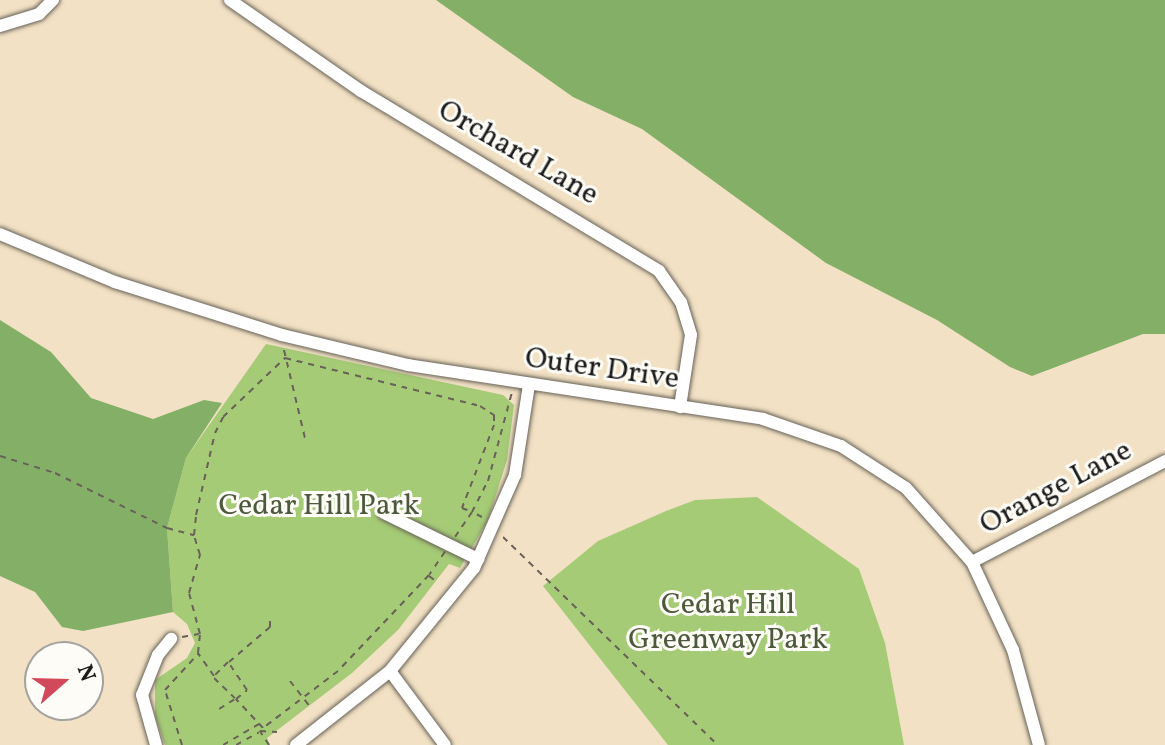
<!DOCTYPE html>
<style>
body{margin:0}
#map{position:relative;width:1165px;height:745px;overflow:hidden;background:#f2e1c4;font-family:Vollkorn,serif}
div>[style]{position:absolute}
.green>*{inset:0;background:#a5cb76}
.forest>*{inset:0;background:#84af67}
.path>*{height:2px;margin-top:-1px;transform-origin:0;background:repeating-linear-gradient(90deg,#676157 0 6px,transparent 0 12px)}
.roads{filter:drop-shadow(0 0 2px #676157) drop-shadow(0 0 2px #676157)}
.minor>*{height:12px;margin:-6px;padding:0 6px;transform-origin:6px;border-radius:6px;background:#fff}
span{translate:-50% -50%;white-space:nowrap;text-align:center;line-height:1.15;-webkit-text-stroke:6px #fdfcf7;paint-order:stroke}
.street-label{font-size:30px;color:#1c1c1c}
.park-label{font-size:30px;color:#4c593c}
.north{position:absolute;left:24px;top:641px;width:80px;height:80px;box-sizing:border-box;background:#fdfcf7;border:2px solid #a3a29f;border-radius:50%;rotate:70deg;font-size:22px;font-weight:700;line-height:32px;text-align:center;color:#1c1c1c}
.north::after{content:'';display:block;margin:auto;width:28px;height:36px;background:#d1495b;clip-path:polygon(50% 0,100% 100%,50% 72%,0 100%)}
</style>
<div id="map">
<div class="green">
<i style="clip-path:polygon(266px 344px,503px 395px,514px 405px,507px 460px,488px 520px,460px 568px,449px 564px,398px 630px,352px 673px,267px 738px,270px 745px,165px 745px,155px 716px,155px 680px,187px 658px,195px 643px,187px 624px,173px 612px,167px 528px,186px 458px)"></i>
<i style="clip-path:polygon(757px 497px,859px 569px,885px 643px,904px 745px,668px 745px,543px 586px,598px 541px,666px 511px,695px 500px)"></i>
</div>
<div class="forest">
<i style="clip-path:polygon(436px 0,1165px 0,1165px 334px,1143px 334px,1032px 376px,1010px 367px,937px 320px,826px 263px,642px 129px,573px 97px)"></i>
<i style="clip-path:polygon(0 320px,51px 352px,91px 398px,153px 419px,204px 400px,222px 403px,186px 458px,167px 528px,173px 612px,83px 631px,62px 627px,35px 592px,0 576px)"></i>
</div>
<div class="path">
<i style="left:284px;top:350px;width:95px;rotate:76.6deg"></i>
<i style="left:285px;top:358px;width:201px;rotate:13.8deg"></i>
<i style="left:480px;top:406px;width:17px;rotate:33deg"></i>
<i style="left:494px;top:415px;width:10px;rotate:90deg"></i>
<i style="left:494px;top:425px;width:89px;rotate:111.1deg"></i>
<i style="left:462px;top:508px;width:11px;rotate:22deg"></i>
<i style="left:472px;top:512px;width:76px;rotate:124.3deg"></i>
<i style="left:429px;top:575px;width:132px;rotate:133.5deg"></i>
<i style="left:338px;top:671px;width:94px;rotate:142.8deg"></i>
<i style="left:263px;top:728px;width:40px;rotate:-133deg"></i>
<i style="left:236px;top:699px;width:14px;rotate:-39deg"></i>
<i style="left:247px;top:690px;width:34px;rotate:-124deg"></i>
<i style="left:228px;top:662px;width:20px;rotate:135deg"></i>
<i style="left:214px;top:676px;width:28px;rotate:-125deg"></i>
<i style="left:198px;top:653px;width:19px;rotate:-84deg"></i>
<i style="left:200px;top:634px;width:42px;rotate:-105deg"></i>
<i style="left:189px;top:593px;width:40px;rotate:-74deg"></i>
<i style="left:200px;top:555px;width:21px;rotate:-107deg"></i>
<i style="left:194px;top:535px;width:20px;rotate:-84deg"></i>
<i style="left:196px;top:515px;width:84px;rotate:-77deg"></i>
<i style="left:215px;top:433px;width:18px;rotate:-63deg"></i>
<i style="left:223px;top:417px;width:86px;rotate:-43.6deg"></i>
<i style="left:0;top:456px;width:58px;rotate:17.2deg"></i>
<i style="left:55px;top:473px;width:125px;rotate:26.2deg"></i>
<i style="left:167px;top:528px;width:28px;rotate:15deg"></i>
<i style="left:482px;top:517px;width:11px;rotate:-153deg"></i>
<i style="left:472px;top:512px;width:35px;rotate:-63deg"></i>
<i style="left:488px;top:481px;width:92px;rotate:-74.9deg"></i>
<i style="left:503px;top:537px;width:299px;rotate:44.1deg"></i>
<i style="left:429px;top:576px;width:10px;rotate:37deg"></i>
<i style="left:182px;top:637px;width:17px;rotate:-10deg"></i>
<i style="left:229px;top:662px;width:54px;rotate:-40.5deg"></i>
<i style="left:270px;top:627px;width:7px;rotate:-90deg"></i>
<i style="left:214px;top:678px;width:29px;rotate:44deg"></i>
<i style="left:290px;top:681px;width:34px;rotate:52deg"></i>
<i style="left:219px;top:709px;width:19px;rotate:-32deg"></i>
<i style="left:182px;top:745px;width:58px;rotate:-107.2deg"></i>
<i style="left:165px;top:690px;width:49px;rotate:-47.5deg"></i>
<i style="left:223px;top:745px;width:42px;rotate:-30.3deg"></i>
<i style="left:236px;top:745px;width:26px;rotate:-29deg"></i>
<i style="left:269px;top:745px;width:17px;rotate:-123deg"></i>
<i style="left:260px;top:731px;width:17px;rotate:3deg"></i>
</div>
<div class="roads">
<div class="minor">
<i style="left:230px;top:0;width:160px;rotate:34.8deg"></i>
<i style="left:361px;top:91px;width:348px;rotate:31.1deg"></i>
<i style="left:659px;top:271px;width:38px;rotate:55deg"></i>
<i style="left:681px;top:302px;width:34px;rotate:73deg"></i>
<i style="left:691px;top:335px;width:73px;rotate:98.7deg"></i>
<i style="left:0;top:26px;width:41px;rotate:-17.1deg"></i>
<i style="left:39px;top:14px;width:20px;rotate:-45deg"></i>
<i style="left:0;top:234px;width:125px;rotate:22.7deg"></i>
<i style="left:115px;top:282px;width:175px;rotate:17.6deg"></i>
<i style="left:282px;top:335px;width:130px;rotate:13.4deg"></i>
<i style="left:408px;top:365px;width:359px;rotate:8.6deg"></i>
<i style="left:763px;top:419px;width:83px;rotate:19.1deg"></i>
<i style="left:841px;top:446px;width:77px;rotate:32.9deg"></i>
<i style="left:906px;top:488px;width:99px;rotate:48.3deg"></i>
<i style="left:972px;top:562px;width:97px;rotate:65deg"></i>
<i style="left:1013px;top:650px;width:98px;rotate:74.7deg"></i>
<i style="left:384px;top:513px;width:105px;rotate:26.1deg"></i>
<i style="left:972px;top:562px;width:218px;rotate:-27.6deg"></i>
<i style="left:390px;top:671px;width:92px;rotate:53.4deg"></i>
<i style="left:156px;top:745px;width:52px;rotate:-105.6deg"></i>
<i style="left:142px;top:695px;width:43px;rotate:-68.2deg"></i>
<i style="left:158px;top:655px;width:21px;rotate:-51deg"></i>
<i style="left:296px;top:745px;width:120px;rotate:-38.2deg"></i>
<i style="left:390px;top:671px;width:133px;rotate:-50.8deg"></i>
<i style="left:474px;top:568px;width:102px;rotate:-66.2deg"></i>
<i style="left:515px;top:475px;width:91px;rotate:-81.2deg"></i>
</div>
</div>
<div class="street-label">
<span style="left:518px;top:153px;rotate:30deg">Orchard Lane</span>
<span style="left:602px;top:369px;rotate:8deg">Outer Drive</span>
<span style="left:1056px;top:488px;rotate:-28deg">Orange Lane</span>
</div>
<div class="park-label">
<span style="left:319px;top:506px">Cedar Hill Park</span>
<span style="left:728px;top:622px">Cedar Hill<br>Greenway Park</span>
</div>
<div class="north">N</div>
</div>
